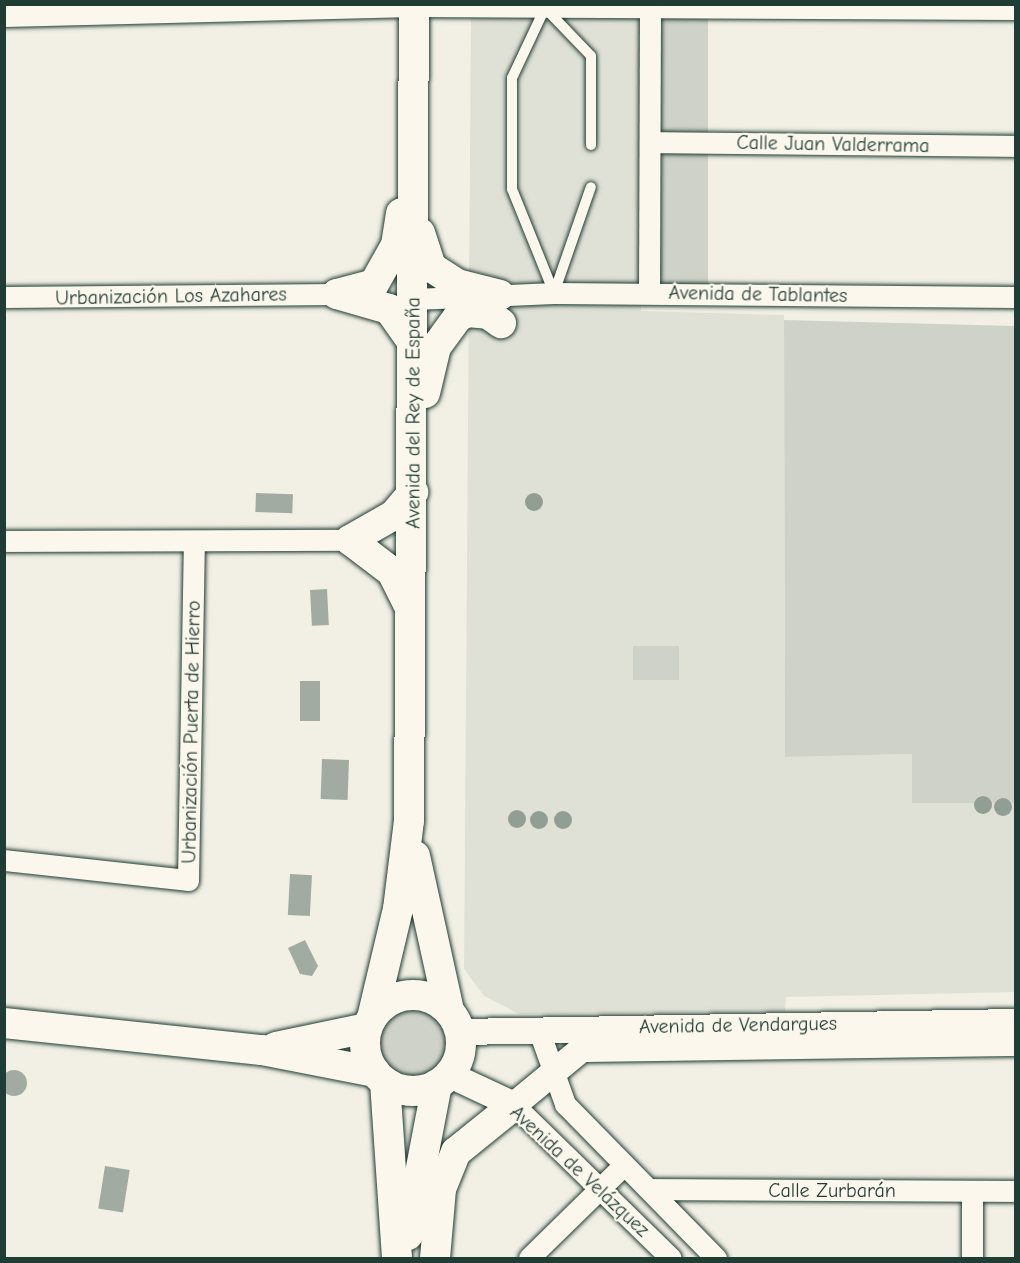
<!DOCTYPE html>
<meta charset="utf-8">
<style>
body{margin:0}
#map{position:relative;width:1020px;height:1263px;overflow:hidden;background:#f2f0e5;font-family:"Comic Neue",sans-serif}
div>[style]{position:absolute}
.built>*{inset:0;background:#e0e1d6}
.green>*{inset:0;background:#cfd2c8;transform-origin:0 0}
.round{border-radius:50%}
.water>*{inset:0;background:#a2aba1;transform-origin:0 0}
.roads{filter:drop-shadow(0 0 2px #1f3d34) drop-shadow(0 0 2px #1f3d34)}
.service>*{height:10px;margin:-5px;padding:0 5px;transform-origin:5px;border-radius:5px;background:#fbf7ec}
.minor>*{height:21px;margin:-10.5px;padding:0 10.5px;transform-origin:10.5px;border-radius:10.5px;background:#fbf7ec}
.tertiary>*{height:26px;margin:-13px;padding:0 13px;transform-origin:13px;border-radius:13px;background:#fbf7ec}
.secondary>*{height:30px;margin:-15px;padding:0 15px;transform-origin:15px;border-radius:15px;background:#fbf7ec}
.secondary>.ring{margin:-15px;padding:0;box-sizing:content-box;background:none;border:30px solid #fbf7ec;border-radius:50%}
.trees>*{width:18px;height:18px;margin:-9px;border-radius:50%;background:#919e94}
span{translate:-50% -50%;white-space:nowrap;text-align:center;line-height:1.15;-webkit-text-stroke:4.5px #fbf7ec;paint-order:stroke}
.street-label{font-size:20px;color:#1f3d34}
.frame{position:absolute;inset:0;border:6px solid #1f3d34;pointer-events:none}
</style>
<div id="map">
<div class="built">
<i style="clip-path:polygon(471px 17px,641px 19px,641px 311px,784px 315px,785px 757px,912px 754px,913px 803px,1015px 803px,1015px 992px,786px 997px,785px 1011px,519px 1014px,484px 996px,464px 969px)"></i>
</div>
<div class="green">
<i style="left:650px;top:9px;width:58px;height:284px"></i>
<i style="clip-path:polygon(784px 320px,1015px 326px,1015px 803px,912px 803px,912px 754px,785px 757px)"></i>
<i style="left:679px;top:646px;width:34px;height:46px;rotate:90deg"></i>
<i class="round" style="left:372px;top:1003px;width:82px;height:82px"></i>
</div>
<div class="water">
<i style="left:256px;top:493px;width:37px;height:19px;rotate:2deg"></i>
<i style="left:327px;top:589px;width:36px;height:17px;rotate:87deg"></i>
<i style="left:300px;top:681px;width:20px;height:40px"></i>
<i style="left:322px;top:759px;width:27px;height:40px;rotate:2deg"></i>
<i style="left:290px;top:874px;width:22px;height:41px;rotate:3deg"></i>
<i style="clip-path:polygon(305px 940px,318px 966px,312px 976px,300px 974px,288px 948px)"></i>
<i class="round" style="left:1px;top:1070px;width:26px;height:26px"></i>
<i style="left:105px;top:1166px;width:25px;height:43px;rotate:9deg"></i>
</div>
<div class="roads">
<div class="service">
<i style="left:554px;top:293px;width:112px;rotate:-112deg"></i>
<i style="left:512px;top:189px;width:111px;rotate:-90deg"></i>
<i style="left:512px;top:78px;width:77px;rotate:-64.8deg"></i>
<i style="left:545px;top:8px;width:66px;rotate:46.2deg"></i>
<i style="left:591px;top:56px;width:89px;rotate:90deg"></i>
<i style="left:554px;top:293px;width:112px;rotate:-70.8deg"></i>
</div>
<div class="minor">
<i style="left:4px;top:16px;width:410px;rotate:-1.4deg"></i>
<i style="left:414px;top:6px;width:602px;rotate:0.29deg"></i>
<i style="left:651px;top:142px;width:365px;rotate:0.6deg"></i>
<i style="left:649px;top:293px;width:284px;rotate:-89.8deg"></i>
<i style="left:4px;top:297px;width:333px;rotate:-0.5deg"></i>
<i style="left:413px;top:299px;width:141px;rotate:-2.4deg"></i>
<i style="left:554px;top:293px;width:462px;rotate:0.5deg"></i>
<i style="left:4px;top:541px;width:346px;rotate:-0.2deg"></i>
<i style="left:4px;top:860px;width:185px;rotate:6.2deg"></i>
<i style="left:188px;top:880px;width:336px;rotate:-89deg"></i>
<i style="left:538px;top:1028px;width:81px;rotate:70.4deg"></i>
<i style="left:565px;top:1104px;width:216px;rotate:45.6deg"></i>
<i style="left:514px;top:1105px;width:219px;rotate:44.3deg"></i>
<i style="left:649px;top:1189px;width:367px;rotate:0.3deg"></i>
<i style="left:529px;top:1258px;width:133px;rotate:-44.4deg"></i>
<i style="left:972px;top:1258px;width:67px;rotate:-90deg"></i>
</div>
<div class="tertiary">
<i style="left:460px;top:1032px;width:556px;rotate:-1.03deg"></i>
<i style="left:450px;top:1075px;width:71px;rotate:25.1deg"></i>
<i style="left:514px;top:1105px;width:88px;rotate:-39.5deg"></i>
<i style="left:582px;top:1049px;width:434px;rotate:-0.8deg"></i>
</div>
<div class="secondary">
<i style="left:420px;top:233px;width:36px;rotate:72deg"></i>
<i style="left:431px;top:267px;width:31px;rotate:33deg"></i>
<i style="left:457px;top:284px;width:44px;rotate:14.3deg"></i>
<i style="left:337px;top:294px;width:38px;rotate:-15deg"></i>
<i style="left:374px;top:284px;width:45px;rotate:-60.6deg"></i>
<i style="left:396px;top:245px;width:32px;rotate:-81deg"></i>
<i style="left:337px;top:294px;width:54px;rotate:16.1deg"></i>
<i style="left:389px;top:309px;width:42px;rotate:54.8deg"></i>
<i style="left:467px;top:312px;width:21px;rotate:5deg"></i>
<i style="left:488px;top:314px;width:16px;rotate:35deg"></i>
<i style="left:425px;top:393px;width:47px;rotate:-76.6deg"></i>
<i style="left:436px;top:347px;width:37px;rotate:-54deg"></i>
<i style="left:458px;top:317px;width:47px;rotate:-27.6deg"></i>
<i style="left:350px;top:540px;width:53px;rotate:37.3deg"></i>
<i style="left:392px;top:572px;width:40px;rotate:63.4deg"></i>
<i style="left:350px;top:540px;width:51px;rotate:-29.6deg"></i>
<i style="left:394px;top:515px;width:30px;rotate:-50deg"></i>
<i style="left:415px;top:856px;width:159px;rotate:77.6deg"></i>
<i class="ring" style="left:365px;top:995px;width:66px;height:66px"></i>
<i style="left:372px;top:1018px;width:112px;rotate:-76.6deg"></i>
<i style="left:398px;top:909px;width:89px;rotate:-82.9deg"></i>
<i style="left:409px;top:821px;width:817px;rotate:-89.65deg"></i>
<i style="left:4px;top:1023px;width:259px;rotate:6deg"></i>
<i style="left:262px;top:1050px;width:115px;rotate:11deg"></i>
<i style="left:276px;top:1047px;width:93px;rotate:-11.8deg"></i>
<i style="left:385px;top:1082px;width:176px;rotate:86.1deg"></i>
<i style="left:408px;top:1235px;width:153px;rotate:-79.1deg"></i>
<i style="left:435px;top:1258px;width:69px;rotate:-85deg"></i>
<i style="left:441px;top:1189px;width:40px;rotate:-68deg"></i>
<i style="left:456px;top:1152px;width:75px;rotate:-39deg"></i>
</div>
</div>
<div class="trees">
<i style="left:534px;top:502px"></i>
<i style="left:983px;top:805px"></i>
<i style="left:1003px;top:807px"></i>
<i style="left:517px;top:819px"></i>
<i style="left:539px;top:820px"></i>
<i style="left:563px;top:820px"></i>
</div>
<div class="street-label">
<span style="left:833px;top:144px;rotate:1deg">Calle Juan Valderrama</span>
<span style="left:758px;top:294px;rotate:1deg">Avenida de Tablantes</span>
<span style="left:171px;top:296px;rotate:-1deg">Urbanización Los Azahares</span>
<span style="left:413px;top:413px;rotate:-90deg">Avenida del Rey de España</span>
<span style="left:191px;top:732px;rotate:-89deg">Urbanización Puerta de Hierro</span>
<span style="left:738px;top:1025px;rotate:-1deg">Avenida de Vendargues</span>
<span style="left:580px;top:1171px;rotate:43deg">Avenida de Velázquez</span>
<span style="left:832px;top:1190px">Calle Zurbarán</span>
</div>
<div class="frame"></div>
</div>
